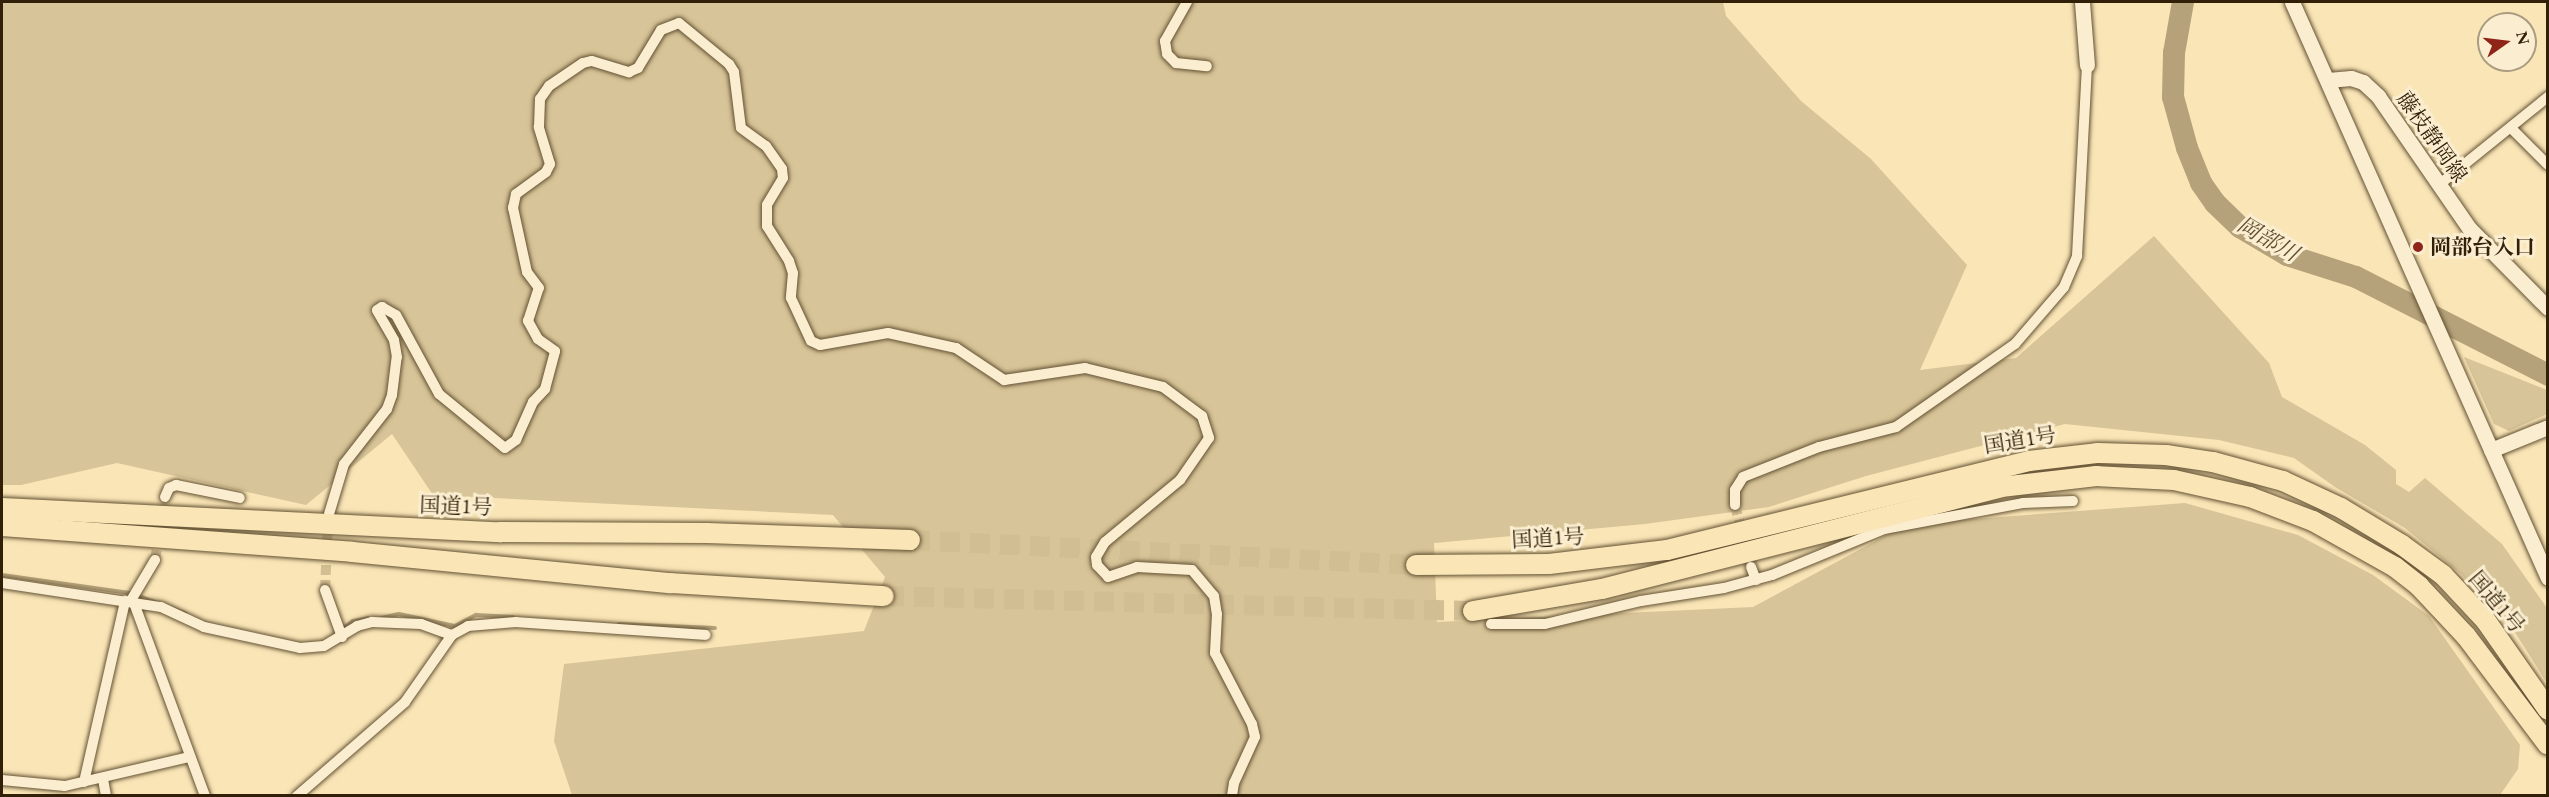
<!DOCTYPE html>
<meta charset="utf-8">
<style>
body{margin:0}
#map{position:relative;width:2549px;height:797px;overflow:hidden;background:#f9e5b6;font-family:"EB Garamond","Noto Serif JP",serif}
div>[style]{position:absolute}
.green>*{inset:0;background:#d7c498}
.stream>*{height:4px;margin:-2px;padding:0 2px;transform-origin:2px;border-radius:2px;background:#b5a27a}
.river>*{height:22px;margin:-11px;padding:0 11px;transform-origin:11px;border-radius:11px;background:#b5a27a}
.street-tunnel>*{height:10px;margin-top:-5px;transform-origin:0;background:repeating-linear-gradient(90deg,#d1be93 0 10px,transparent 0 15px)}
.highway-tunnel>*{height:20px;margin-top:-10px;transform-origin:0;background:repeating-linear-gradient(90deg,#d1be93 0 20px,transparent 0 30px)}
.roads{filter:drop-shadow(0 0 2px #635133) drop-shadow(0 0 2px #635133)}
.street>*{height:10px;margin:-5px;padding:0 5px;transform-origin:5px;border-radius:5px;background:#fbeed0}
.secondary>*{height:15px;margin:-7.5px;padding:0 7.5px;transform-origin:7.5px;border-radius:7.5px;background:#fbeed0}
.highway>*{height:20px;margin:-10px;padding:0 10px;transform-origin:10px;border-radius:10px;background:#f9e5b6}
.dots>*{width:16px;height:16px;translate:-50% -50%;box-sizing:border-box;border:3px solid #fbeed0;border-radius:50%}
span{translate:-50% -50%;white-space:nowrap;text-align:center;line-height:1.15;-webkit-text-stroke:6px #fbeed0;paint-order:stroke}
.street-label{font-size:21px;color:#312007}
.poi-label{font-size:21px;color:#312007;font-weight:700}
.left{translate:0 -50%;text-align:left}
.water-label{font-size:22px;color:#5f4e2f;font-style:italic}
.frame{position:absolute;inset:0;border:3px solid #312007;pointer-events:none}
.north{position:absolute;left:2477px;top:12px;width:60px;height:60px;box-sizing:border-box;background:#fbeed0;border:2px solid #aa9c80;border-radius:50%;rotate:76deg;font-size:16px;font-weight:700;line-height:24px;text-align:center;color:#312007}
.north::after{content:'';display:block;margin:auto;width:21px;height:27px;background:#8f2418;clip-path:polygon(50% 0,100% 100%,50% 72%,0 100%)}
</style>
<div id="map">
<div class="green">
<i style="clip-path:polygon(2px 2px,1723px 2px,1726px 16px,1801px 101px,1871px 159px,1967px 265px,1920px 370px,2016px 358px,2154px 236px,2269px 363px,2282px 397px,2365px 445px,2396px 470px,2396px 484px,2409px 492px,2425px 478px,2502px 544px,2547px 608px,2547px 683px,2516px 634px,2461px 574px,2405px 528px,2335px 487px,2294px 458px,2219px 440px,2065px 424px,1866px 476px,1769px 507px,1645px 524px,1434px 543px,1437px 622px,1753px 607px,1907px 524px,2185px 503px,2298px 535px,2373px 575px,2429px 616px,2520px 745px,2518px 769px,2500px 795px,572px 795px,554px 741px,564px 664px,864px 631px,885px 577px,833px 515px,433px 495px,392px 434px,306px 505px,117px 463px,21px 485px,2px 485px)"></i>
<i style="clip-path:polygon(2464px 357px,2547px 390px,2547px 414px,2509px 431px,2494px 424px)"></i>
</div>
<div class="stream">
<i style="left:2px;top:575px;width:129px;rotate:8deg"></i>
<i style="left:130px;top:593px;width:59px;rotate:20deg"></i>
<i style="left:381px;top:618px;width:18px;rotate:-13deg"></i>
<i style="left:399px;top:614px;width:57px;rotate:12.1deg"></i>
<i style="left:455px;top:626px;width:24px;rotate:-28deg"></i>
<i style="left:476px;top:615px;width:37px;rotate:3deg"></i>
<i style="left:619px;top:624px;width:96px;rotate:2.4deg"></i>
<i style="left:340px;top:631px;width:16px;rotate:-38deg"></i>
<i style="left:353px;top:621px;width:15px;rotate:-11deg"></i>
</div>
<div class="river">
<i style="left:2183px;top:2px;width:52px;rotate:100deg"></i>
<i style="left:2174px;top:53px;width:44px;rotate:91.3deg"></i>
<i style="left:2173px;top:97px;width:53px;rotate:74.6deg"></i>
<i style="left:2187px;top:148px;width:38px;rotate:68deg"></i>
<i style="left:2201px;top:183px;width:24px;rotate:55deg"></i>
<i style="left:2215px;top:203px;width:35px;rotate:44deg"></i>
<i style="left:2240px;top:227px;width:55px;rotate:30.8deg"></i>
<i style="left:2287px;top:255px;width:72px;rotate:17.7deg"></i>
<i style="left:2356px;top:277px;width:216px;rotate:27deg"></i>
</div>
<div class="street-tunnel">
<i style="left:1735px;top:505px;width:31px;rotate:75deg"></i>
<i style="left:155px;top:560px;width:64px;rotate:-81deg"></i>
<i style="left:325px;top:590px;width:70px;rotate:-87.5deg"></i>
</div>
<div class="highway-tunnel">
<i style="left:910px;top:540px;width:507px;rotate:2.83deg"></i>
<i style="left:884px;top:596px;width:589px;rotate:1.46deg"></i>
</div>
<div class="roads">
<div class="street">
<i style="left:1187px;top:2px;width:45px;rotate:119.4deg"></i>
<i style="left:1165px;top:41px;width:13px;rotate:81deg"></i>
<i style="left:1167px;top:54px;width:13px;rotate:45deg"></i>
<i style="left:1176px;top:63px;width:31px;rotate:6deg"></i>
<i style="left:2511px;top:128px;width:52px;rotate:45deg"></i>
<i style="left:2440px;top:184px;width:139px;rotate:-38.9deg"></i>
<i style="left:165px;top:497px;width:10px;rotate:-66deg"></i>
<i style="left:169px;top:488px;width:8px;rotate:-23deg"></i>
<i style="left:176px;top:485px;width:65px;rotate:11.5deg"></i>
<i style="left:1735px;top:505px;width:15px;rotate:-90deg"></i>
<i style="left:1735px;top:490px;width:15px;rotate:-58deg"></i>
<i style="left:1743px;top:477px;width:82px;rotate:-21.5deg"></i>
<i style="left:1819px;top:447px;width:80px;rotate:-14.6deg"></i>
<i style="left:1896px;top:427px;width:145px;rotate:-34.9deg"></i>
<i style="left:2015px;top:344px;width:75px;rotate:-49.3deg"></i>
<i style="left:2064px;top:287px;width:34px;rotate:-67deg"></i>
<i style="left:2077px;top:256px;width:191px;rotate:-87deg"></i>
<i style="left:329px;top:514px;width:52px;rotate:-73.3deg"></i>
<i style="left:344px;top:464px;width:70px;rotate:-52deg"></i>
<i style="left:387px;top:409px;width:15px;rotate:-70deg"></i>
<i style="left:392px;top:395px;width:38px;rotate:-83deg"></i>
<i style="left:397px;top:357px;width:17px;rotate:-100deg"></i>
<i style="left:394px;top:340px;width:34px;rotate:-120deg"></i>
<i style="left:377px;top:310px;width:6px;rotate:-31deg"></i>
<i style="left:382px;top:307px;width:16px;rotate:30deg"></i>
<i style="left:396px;top:315px;width:90px;rotate:61.4deg"></i>
<i style="left:439px;top:394px;width:85px;rotate:39.3deg"></i>
<i style="left:505px;top:448px;width:14px;rotate:-36deg"></i>
<i style="left:516px;top:440px;width:42px;rotate:-65.9deg"></i>
<i style="left:533px;top:402px;width:18px;rotate:-47deg"></i>
<i style="left:545px;top:389px;width:39px;rotate:-75deg"></i>
<i style="left:555px;top:351px;width:21px;rotate:-145deg"></i>
<i style="left:538px;top:339px;width:21px;rotate:-119deg"></i>
<i style="left:528px;top:321px;width:35px;rotate:-72deg"></i>
<i style="left:539px;top:288px;width:20px;rotate:-127deg"></i>
<i style="left:527px;top:272px;width:66px;rotate:-102.3deg"></i>
<i style="left:513px;top:208px;width:14px;rotate:-78deg"></i>
<i style="left:516px;top:194px;width:37px;rotate:-36deg"></i>
<i style="left:546px;top:172px;width:9px;rotate:-63deg"></i>
<i style="left:550px;top:164px;width:39px;rotate:-107deg"></i>
<i style="left:539px;top:127px;width:28px;rotate:-88deg"></i>
<i style="left:540px;top:99px;width:16px;rotate:-55deg"></i>
<i style="left:549px;top:86px;width:41px;rotate:-34.1deg"></i>
<i style="left:583px;top:63px;width:9px;rotate:-13deg"></i>
<i style="left:592px;top:61px;width:39px;rotate:17deg"></i>
<i style="left:629px;top:72px;width:10px;rotate:-24deg"></i>
<i style="left:638px;top:68px;width:44px;rotate:-58.8deg"></i>
<i style="left:661px;top:30px;width:19px;rotate:-21deg"></i>
<i style="left:679px;top:23px;width:65px;rotate:39.4deg"></i>
<i style="left:729px;top:64px;width:9px;rotate:58deg"></i>
<i style="left:734px;top:72px;width:56px;rotate:82.9deg"></i>
<i style="left:741px;top:128px;width:31px;rotate:36deg"></i>
<i style="left:766px;top:146px;width:28px;rotate:55deg"></i>
<i style="left:782px;top:169px;width:9px;rotate:84deg"></i>
<i style="left:783px;top:178px;width:31px;rotate:121deg"></i>
<i style="left:767px;top:205px;width:21px;rotate:90deg"></i>
<i style="left:767px;top:226px;width:41px;rotate:57.8deg"></i>
<i style="left:789px;top:261px;width:13px;rotate:72deg"></i>
<i style="left:793px;top:273px;width:25px;rotate:95deg"></i>
<i style="left:791px;top:298px;width:47px;rotate:65.1deg"></i>
<i style="left:811px;top:341px;width:10px;rotate:24deg"></i>
<i style="left:820px;top:345px;width:69px;rotate:-10deg"></i>
<i style="left:888px;top:333px;width:70px;rotate:12.4deg"></i>
<i style="left:956px;top:348px;width:58px;rotate:33.7deg"></i>
<i style="left:1004px;top:380px;width:82px;rotate:-8.4deg"></i>
<i style="left:1085px;top:368px;width:80px;rotate:13.7deg"></i>
<i style="left:1163px;top:387px;width:49px;rotate:36.6deg"></i>
<i style="left:1202px;top:416px;width:23px;rotate:72deg"></i>
<i style="left:1209px;top:438px;width:51px;rotate:124.6deg"></i>
<i style="left:1180px;top:480px;width:97px;rotate:140.4deg"></i>
<i style="left:1105px;top:542px;width:17px;rotate:121deg"></i>
<i style="left:1096px;top:557px;width:8px;rotate:83deg"></i>
<i style="left:1097px;top:565px;width:16px;rotate:47deg"></i>
<i style="left:1108px;top:577px;width:31px;rotate:-19deg"></i>
<i style="left:1137px;top:567px;width:55px;rotate:3.1deg"></i>
<i style="left:1192px;top:570px;width:34px;rotate:50deg"></i>
<i style="left:1214px;top:596px;width:18px;rotate:81deg"></i>
<i style="left:1217px;top:614px;width:39px;rotate:93deg"></i>
<i style="left:1215px;top:653px;width:80px;rotate:62.5deg"></i>
<i style="left:1252px;top:724px;width:13px;rotate:77deg"></i>
<i style="left:1255px;top:737px;width:51px;rotate:114.5deg"></i>
<i style="left:1234px;top:783px;width:13px;rotate:99deg"></i>
<i style="left:1751px;top:567px;width:14px;rotate:69deg"></i>
<i style="left:2px;top:583px;width:161px;rotate:8.6deg"></i>
<i style="left:161px;top:607px;width:47px;rotate:24.9deg"></i>
<i style="left:204px;top:627px;width:98px;rotate:12.3deg"></i>
<i style="left:300px;top:648px;width:24px;rotate:-5deg"></i>
<i style="left:324px;top:646px;width:39px;rotate:-31deg"></i>
<i style="left:357px;top:626px;width:16px;rotate:-15deg"></i>
<i style="left:372px;top:622px;width:49px;rotate:2.3deg"></i>
<i style="left:421px;top:624px;width:33px;rotate:20deg"></i>
<i style="left:325px;top:590px;width:50px;rotate:70.1deg"></i>
<i style="left:130px;top:602px;width:49px;rotate:-59.2deg"></i>
<i style="left:134px;top:603px;width:206px;rotate:69.8deg"></i>
<i style="left:1491px;top:624px;width:54px"></i>
<i style="left:1545px;top:624px;width:99px;rotate:-13.5deg"></i>
<i style="left:1641px;top:601px;width:84px;rotate:-8.9deg"></i>
<i style="left:1724px;top:588px;width:50px;rotate:-15.2deg"></i>
<i style="left:1772px;top:575px;width:121px;rotate:-22.3deg"></i>
<i style="left:1884px;top:529px;width:141px;rotate:-10.6deg"></i>
<i style="left:2023px;top:503px;width:50px;rotate:-2.3deg"></i>
<i style="left:103px;top:779px;width:17px;rotate:80deg"></i>
<i style="left:2px;top:780px;width:63px;rotate:5.4deg"></i>
<i style="left:65px;top:786px;width:128px;rotate:-13.1deg"></i>
<i style="left:84px;top:782px;width:186px;rotate:-77.2deg"></i>
<i style="left:297px;top:796px;width:143px;rotate:-41deg"></i>
<i style="left:405px;top:702px;width:82px;rotate:-55deg"></i>
<i style="left:452px;top:635px;width:18px;rotate:-29deg"></i>
<i style="left:468px;top:626px;width:48px;rotate:-4.8deg"></i>
<i style="left:516px;top:622px;width:190px;rotate:3.9deg"></i>
</div>
<div class="secondary">
<i style="left:2082px;top:2px;width:63px;rotate:85.5deg"></i>
<i style="left:2292px;top:2px;width:630px;rotate:66.04deg"></i>
<i style="left:2328px;top:80px;width:23px;rotate:-5deg"></i>
<i style="left:2351px;top:78px;width:13px;rotate:18deg"></i>
<i style="left:2363px;top:82px;width:21px;rotate:43deg"></i>
<i style="left:2378px;top:96px;width:160px;rotate:55.4deg"></i>
<i style="left:2469px;top:228px;width:112px;rotate:45.4deg"></i>
<i style="left:2491px;top:450px;width:61px;rotate:-22deg"></i>
</div>
<div class="highway">
<i style="left:2px;top:508px;width:499px;rotate:2.8deg"></i>
<i style="left:500px;top:532px;width:207px;rotate:0.3deg"></i>
<i style="left:707px;top:533px;width:203px;rotate:2deg"></i>
<i style="left:2px;top:526px;width:351px;rotate:4.2deg"></i>
<i style="left:352px;top:552px;width:320px;rotate:5.6deg"></i>
<i style="left:670px;top:583px;width:214px;rotate:3.5deg"></i>
<i style="left:1416px;top:565px;width:133px;rotate:-0.4deg"></i>
<i style="left:1549px;top:564px;width:119px;rotate:-6.8deg"></i>
<i style="left:1667px;top:550px;width:373px;rotate:-13.8deg"></i>
<i style="left:2029px;top:461px;width:68px;rotate:-6.7deg"></i>
<i style="left:2097px;top:453px;width:69px;rotate:1.7deg"></i>
<i style="left:2166px;top:455px;width:48px;rotate:8.5deg"></i>
<i style="left:2213px;top:462px;width:73px;rotate:15.2deg"></i>
<i style="left:2283px;top:481px;width:64px;rotate:25deg"></i>
<i style="left:2341px;top:508px;width:71px;rotate:31.2deg"></i>
<i style="left:2402px;top:545px;width:51px;rotate:36.2deg"></i>
<i style="left:2443px;top:575px;width:63px;rotate:46.9deg"></i>
<i style="left:2486px;top:621px;width:108px;rotate:55.1deg"></i>
<i style="left:1473px;top:611px;width:131px;rotate:-9.7deg"></i>
<i style="left:1602px;top:589px;width:412px;rotate:-14.3deg"></i>
<i style="left:2001px;top:487px;width:96px;rotate:-6.6deg"></i>
<i style="left:2096px;top:476px;width:78px;rotate:2.9deg"></i>
<i style="left:2174px;top:480px;width:78px;rotate:12.6deg"></i>
<i style="left:2250px;top:497px;width:67px;rotate:20.9deg"></i>
<i style="left:2313px;top:521px;width:94px;rotate:29.3deg"></i>
<i style="left:2395px;top:567px;width:31px;rotate:38deg"></i>
<i style="left:2419px;top:586px;width:69px;rotate:46.8deg"></i>
<i style="left:2466px;top:636px;width:136px;rotate:53deg"></i>
</div>
</div>
<div class="dots">
<i style="left:2418px;top:247px;background:#8f2418"></i>
</div>
<div class="street-label">
<span style="left:2432px;top:137px;rotate:55deg">藤枝静岡線</span>
<span style="left:2020px;top:440px;rotate:-9deg">国道1号</span>
<span style="left:456px;top:506px;rotate:2deg">国道1号</span>
<span style="left:1548px;top:538px;rotate:-3deg">国道1号</span>
<span style="left:2497px;top:602px;rotate:50deg">国道1号</span>
</div>
<div class="poi-label">
<span class="left" style="left:2430px;top:247px">岡部台入口</span>
</div>
<div class="water-label">
<span style="left:2268px;top:239px;rotate:30deg">岡部川</span>
</div>
<div class="frame"></div>
<div class="north">N</div>
</div>
